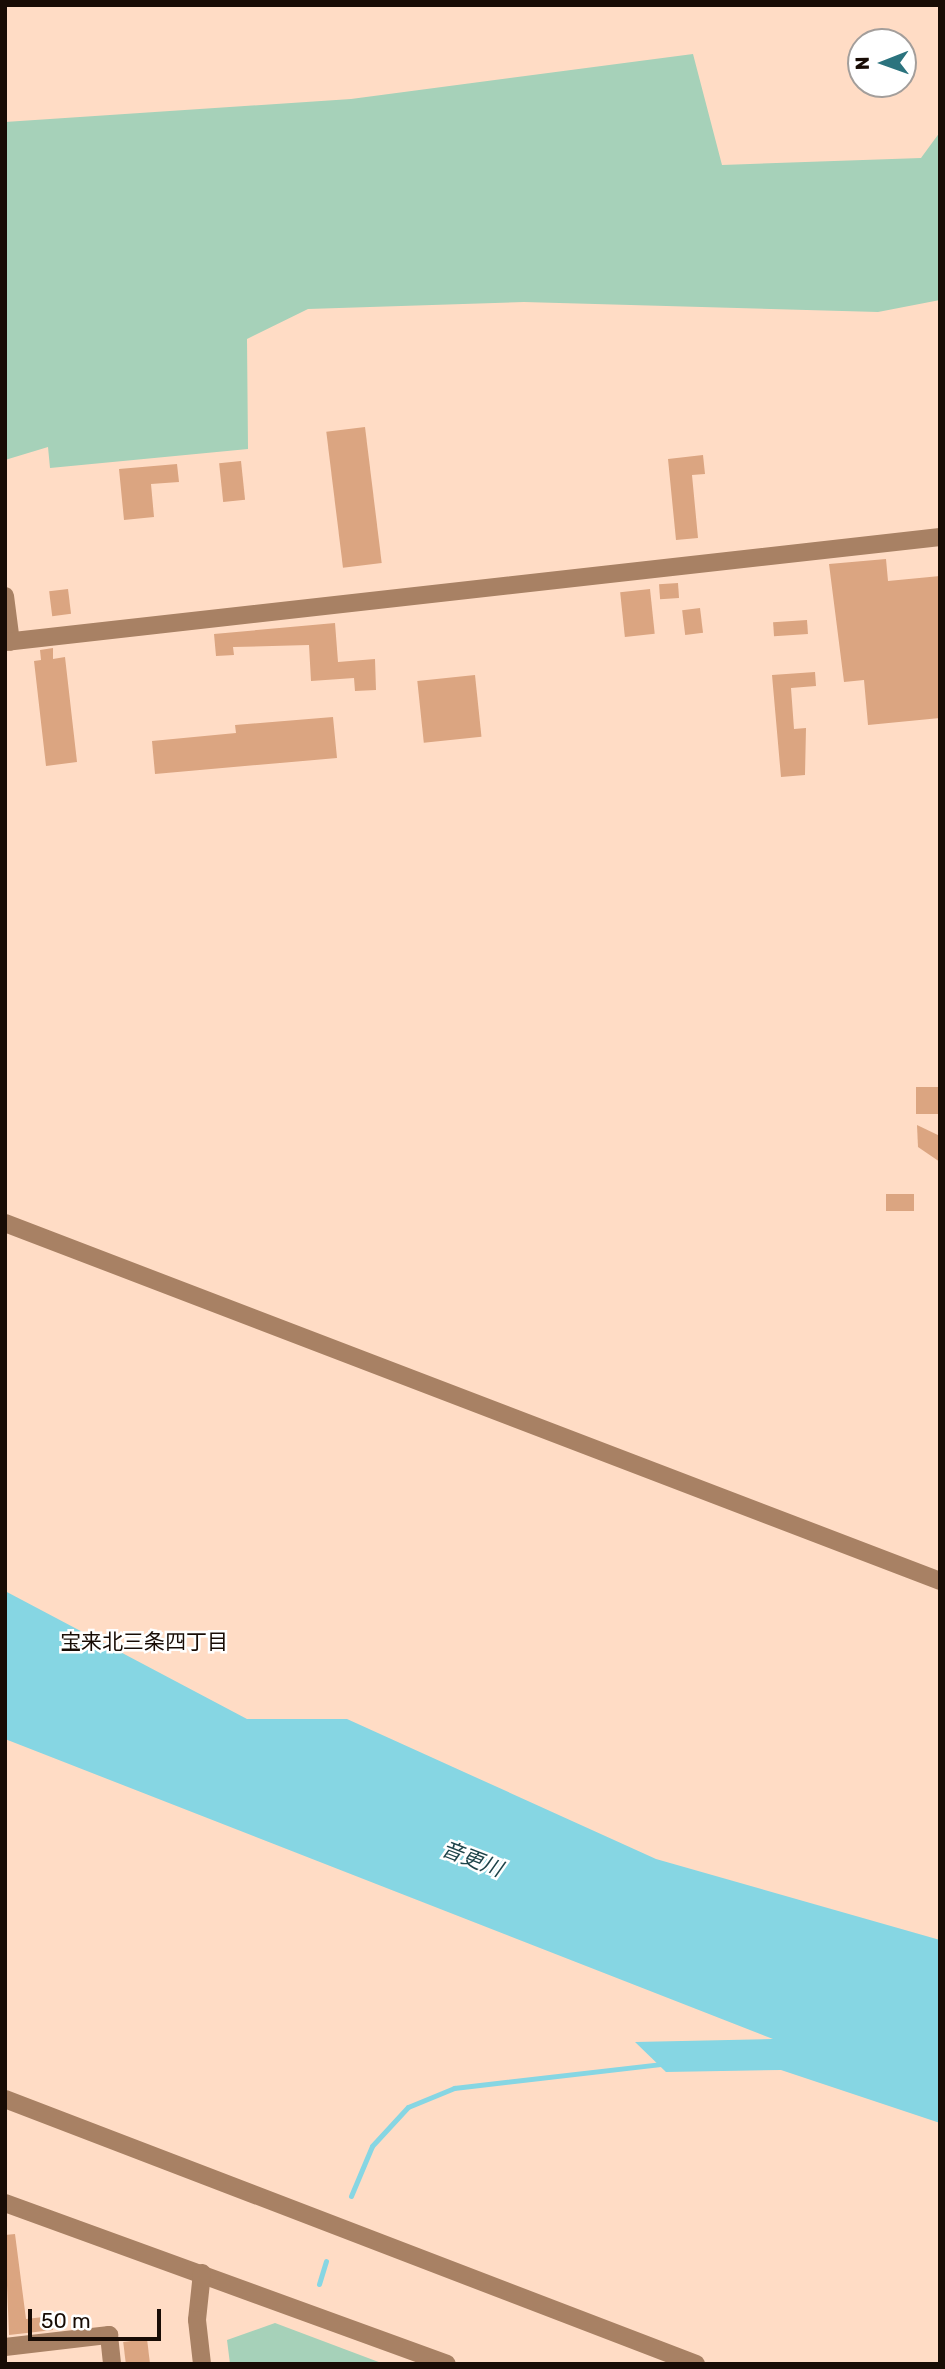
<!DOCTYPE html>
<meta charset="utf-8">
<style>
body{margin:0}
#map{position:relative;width:945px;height:2369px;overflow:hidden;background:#ffdcc5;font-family:Rubik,"Noto Sans JP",sans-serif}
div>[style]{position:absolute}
.green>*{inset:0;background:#a6d1b9}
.water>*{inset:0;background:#86d6e3}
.stream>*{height:5px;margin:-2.5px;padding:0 2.5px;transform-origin:2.5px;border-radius:2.5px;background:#86d6e3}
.building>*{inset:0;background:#dba581;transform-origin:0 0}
.minor>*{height:18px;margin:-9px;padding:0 9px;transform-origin:9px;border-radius:9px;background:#a88164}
span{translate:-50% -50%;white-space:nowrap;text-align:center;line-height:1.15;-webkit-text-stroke:5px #fff;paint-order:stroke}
.neighbourhood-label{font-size:21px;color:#180c05}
.water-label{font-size:21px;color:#1d4349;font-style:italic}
.frame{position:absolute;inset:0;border:7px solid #180c05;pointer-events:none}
.north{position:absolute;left:847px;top:28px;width:70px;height:70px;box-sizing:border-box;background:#fff;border:2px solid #a39e9b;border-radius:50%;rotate:269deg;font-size:19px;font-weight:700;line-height:28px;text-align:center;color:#180c05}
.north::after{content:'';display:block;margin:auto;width:24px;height:32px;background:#2b737e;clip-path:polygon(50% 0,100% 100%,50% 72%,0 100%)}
.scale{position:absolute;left:28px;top:2309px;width:133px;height:32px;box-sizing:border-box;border:4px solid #180c05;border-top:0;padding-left:9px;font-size:21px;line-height:24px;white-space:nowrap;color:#180c05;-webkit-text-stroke:5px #fff;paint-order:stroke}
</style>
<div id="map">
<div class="green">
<i style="clip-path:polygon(693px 54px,722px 165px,921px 158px,940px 132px,940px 300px,878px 312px,524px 302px,308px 309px,247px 339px,248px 449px,50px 468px,48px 447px,5px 460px,5px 122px,351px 99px)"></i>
<i style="clip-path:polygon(275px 2323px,384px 2364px,230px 2364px,227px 2340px)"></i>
</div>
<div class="water">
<i style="clip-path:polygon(5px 1591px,247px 1719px,347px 1719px,656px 1859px,940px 1940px,940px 2123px,781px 2070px,666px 2072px,635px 2042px,773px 2039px,5px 1739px)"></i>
</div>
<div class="stream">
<i style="left:351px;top:2196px;width:54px;rotate:-67.2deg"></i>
<i style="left:372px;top:2146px;width:53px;rotate:-47.3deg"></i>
<i style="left:408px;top:2107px;width:50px;rotate:-22.4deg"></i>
<i style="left:454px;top:2088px;width:210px;rotate:-6.6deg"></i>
<i style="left:319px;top:2284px;width:24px;rotate:-73deg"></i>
</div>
<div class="building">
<i style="left:365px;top:427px;width:137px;height:39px;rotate:83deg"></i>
<i style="clip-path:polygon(703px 455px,705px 474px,692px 475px,698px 538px,676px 540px,668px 459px)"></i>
<i style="left:241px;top:461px;width:39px;height:22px;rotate:84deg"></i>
<i style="clip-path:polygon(177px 464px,179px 482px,151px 484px,154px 517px,124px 520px,119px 469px)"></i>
<i style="clip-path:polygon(886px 559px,888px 581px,940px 576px,940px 718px,868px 725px,864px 680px,844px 682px,829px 564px)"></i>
<i style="left:678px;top:583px;width:15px;height:19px;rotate:86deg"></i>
<i style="left:68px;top:589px;width:25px;height:19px;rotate:83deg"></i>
<i style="left:650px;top:589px;width:45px;height:30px;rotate:84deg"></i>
<i style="left:700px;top:608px;width:25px;height:18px;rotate:83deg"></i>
<i style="left:807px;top:620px;width:14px;height:34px;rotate:86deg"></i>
<i style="clip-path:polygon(335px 623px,338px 662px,375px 659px,376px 690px,355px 691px,354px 678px,311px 681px,309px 645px,233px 647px,234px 655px,216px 656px,214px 634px)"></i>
<i style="clip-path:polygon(53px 648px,53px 659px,65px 657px,77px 762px,46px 766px,34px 661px,41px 660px,40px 650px)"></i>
<i style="clip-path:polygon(815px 672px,816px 686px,791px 688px,794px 729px,806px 728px,805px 775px,781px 777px,772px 675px)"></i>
<i style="left:475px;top:675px;width:62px;height:58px;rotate:84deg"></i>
<i style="clip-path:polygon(333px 717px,337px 758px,155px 774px,152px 741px,236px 733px,235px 725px)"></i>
<i style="left:940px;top:1087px;width:27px;height:24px;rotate:90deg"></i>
<i style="clip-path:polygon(917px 1125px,940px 1136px,940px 1162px,918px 1147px)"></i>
<i style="left:886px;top:1194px;width:28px;height:17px"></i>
<i style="clip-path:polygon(15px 2234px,26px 2319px,52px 2316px,53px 2330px,9px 2335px,5px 2235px)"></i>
<i style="left:147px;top:2339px;width:25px;height:24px;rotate:83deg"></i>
</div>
<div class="minor">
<i style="left:5px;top:596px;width:46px;rotate:82.6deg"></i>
<i style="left:5px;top:642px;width:941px;rotate:-6.41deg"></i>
<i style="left:5px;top:1223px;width:1001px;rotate:20.95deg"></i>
<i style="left:5px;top:2099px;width:740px;rotate:20.98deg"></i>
<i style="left:5px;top:2203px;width:470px;rotate:20deg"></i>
<i style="left:202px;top:2273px;width:47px;rotate:96.1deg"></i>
<i style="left:197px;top:2320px;width:44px;rotate:83.5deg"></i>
<i style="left:5px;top:2347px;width:105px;rotate:-6.6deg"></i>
<i style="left:109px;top:2335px;width:29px;rotate:84deg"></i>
</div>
<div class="neighbourhood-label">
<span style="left:144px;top:1642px">宝来北三条四丁目</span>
</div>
<div class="water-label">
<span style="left:472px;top:1859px;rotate:21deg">音更川</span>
</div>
<div class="frame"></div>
<div class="north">N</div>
<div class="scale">50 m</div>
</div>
